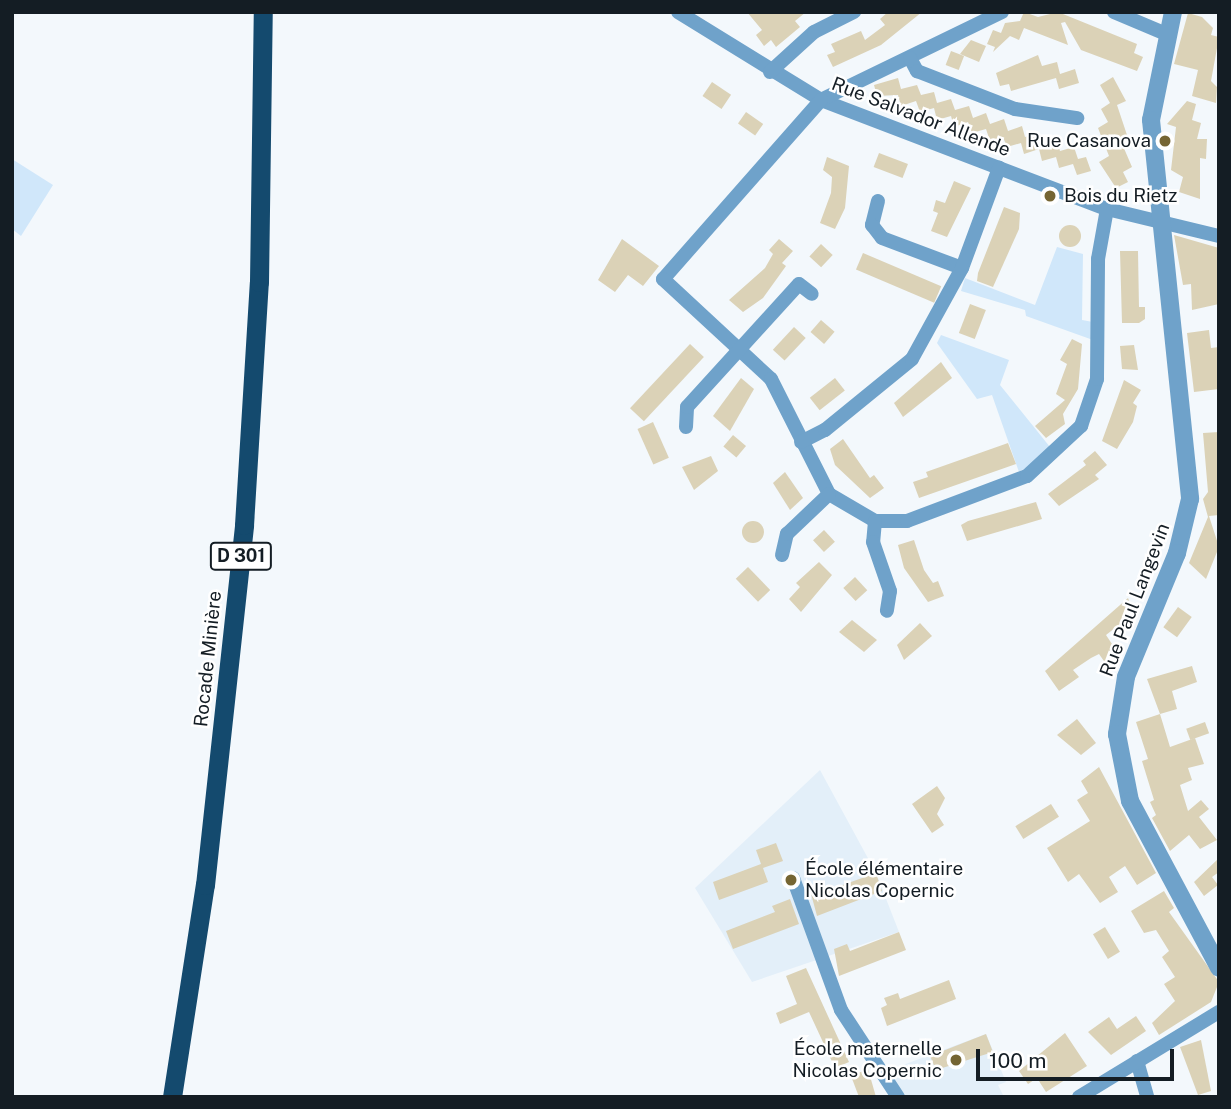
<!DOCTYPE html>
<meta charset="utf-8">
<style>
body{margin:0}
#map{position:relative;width:1231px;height:1109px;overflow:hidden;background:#f3f8fc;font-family:"Public Sans",sans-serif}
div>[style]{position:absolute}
.built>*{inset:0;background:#e3eff9}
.green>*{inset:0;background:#d0e7fa}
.building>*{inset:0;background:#dbd2b7;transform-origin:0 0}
.round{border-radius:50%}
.minor>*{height:14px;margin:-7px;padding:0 7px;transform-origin:7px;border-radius:7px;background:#6fa2ca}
.tertiary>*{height:18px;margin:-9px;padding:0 9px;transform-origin:9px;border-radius:9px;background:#6fa2ca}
.trunk>*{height:19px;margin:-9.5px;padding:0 9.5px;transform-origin:9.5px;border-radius:9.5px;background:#144a6e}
.dots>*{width:19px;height:19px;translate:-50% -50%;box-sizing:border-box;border:4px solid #fff;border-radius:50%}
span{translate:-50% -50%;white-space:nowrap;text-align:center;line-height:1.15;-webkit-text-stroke:5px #fff;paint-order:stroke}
.shield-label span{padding:2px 5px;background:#fff;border:2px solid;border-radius:5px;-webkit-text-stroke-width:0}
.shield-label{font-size:18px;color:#141d24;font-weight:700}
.street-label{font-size:19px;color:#141d24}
.poi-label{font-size:19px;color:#141d24}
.right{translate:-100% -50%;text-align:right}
.left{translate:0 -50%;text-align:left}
.frame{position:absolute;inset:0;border:14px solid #141d24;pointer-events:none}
.scale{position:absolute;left:976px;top:1049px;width:198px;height:32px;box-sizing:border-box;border:4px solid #141d24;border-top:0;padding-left:9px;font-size:21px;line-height:24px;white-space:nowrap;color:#141d24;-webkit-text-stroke:5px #fff;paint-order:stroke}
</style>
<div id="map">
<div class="built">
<i style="clip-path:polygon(820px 770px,876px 873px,899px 932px,752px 982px,695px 888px)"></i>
<i style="clip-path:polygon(986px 1034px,1006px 1082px,998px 1085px,1004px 1097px,905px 1097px,893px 1079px,895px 1068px)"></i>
</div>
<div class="green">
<i style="clip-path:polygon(12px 159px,53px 185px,21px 236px,12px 229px)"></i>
<i style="clip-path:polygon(1057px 247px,1083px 254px,1082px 320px,1093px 322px,1093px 340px,1026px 316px,1025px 310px,961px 291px,965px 278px,1035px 305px)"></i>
<i style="clip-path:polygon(941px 335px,1009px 360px,1000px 385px,1054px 452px,1019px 472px,992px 395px,977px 399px,937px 343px)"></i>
</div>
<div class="building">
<i style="clip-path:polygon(747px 12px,806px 12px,795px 21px,800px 27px,776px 47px,771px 40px,764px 46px,756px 35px,762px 30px)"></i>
<i style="clip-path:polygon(888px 12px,922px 12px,881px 45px,833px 67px,827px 55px,835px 52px,831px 44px,861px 31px,865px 40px,885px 25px,880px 19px)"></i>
<i style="clip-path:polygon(1024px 12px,1038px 17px,1058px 12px,1137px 44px,1134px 53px,1143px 57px,1137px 71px,1081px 50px,1065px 22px,1061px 23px,1068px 45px,1024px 28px,1019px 40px,1010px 36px,993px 52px,995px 47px,987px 44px,993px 30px,1001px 33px,1005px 23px,1020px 21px)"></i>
<i style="clip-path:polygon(1188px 13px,1202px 17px,1213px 28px,1211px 35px,1219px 37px,1211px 81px,1217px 87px,1216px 103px,1192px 96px,1198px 70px,1174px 64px)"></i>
<i style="clip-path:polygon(971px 40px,986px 46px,979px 62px,960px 54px)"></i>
<i style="left:951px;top:51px;width:14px;height:15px;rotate:21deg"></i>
<i style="clip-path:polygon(1038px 55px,1042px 66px,1057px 62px,1060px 74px,1075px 69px,1079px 83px,1059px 89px,1056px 78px,1011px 91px,1009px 84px,1000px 86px,996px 73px)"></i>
<i style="clip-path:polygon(1113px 77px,1126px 101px,1117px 105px,1127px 135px,1120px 139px,1132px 167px,1123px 172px,1128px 182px,1116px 188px,1099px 162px,1109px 156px,1098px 128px,1108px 122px,1101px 109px,1110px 103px,1100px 85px)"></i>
<i style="clip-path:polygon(898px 78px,901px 89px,917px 85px,921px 95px,934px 92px,937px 103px,951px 99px,955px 110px,969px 106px,973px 118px,986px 113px,990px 124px,1004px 119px,1008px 131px,1022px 126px,1025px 137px,1038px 133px,1042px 143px,1056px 139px,1060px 151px,1074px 147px,1078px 159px,1086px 157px,1091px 171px,1077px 175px,1073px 164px,1059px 168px,1056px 157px,1042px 161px,1039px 149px,1024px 154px,1021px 143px,1007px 147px,1003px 137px,990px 141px,986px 129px,972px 133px,968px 122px,954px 127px,951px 116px,937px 120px,934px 108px,920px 112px,916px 101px,901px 106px,898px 95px,877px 96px,874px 85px)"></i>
<i style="left:712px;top:82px;width:23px;height:17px;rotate:34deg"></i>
<i style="clip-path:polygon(1187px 101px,1196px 104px,1192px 120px,1201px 123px,1197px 139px,1207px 139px,1206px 159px,1200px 158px,1200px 199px,1179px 192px,1183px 177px,1171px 170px,1176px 127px,1167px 124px)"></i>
<i style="left:746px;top:112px;width:21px;height:14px;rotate:35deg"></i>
<i style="left:879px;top:153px;width:31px;height:15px;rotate:21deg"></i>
<i style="clip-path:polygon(827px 157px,849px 166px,845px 208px,835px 229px,820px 223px,831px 193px,832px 177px,823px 170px)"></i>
<i style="clip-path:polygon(954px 181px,971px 188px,947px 237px,931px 231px,938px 213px,933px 211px,936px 200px,945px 203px)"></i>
<i style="clip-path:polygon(1004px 207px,1020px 213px,1019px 229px,993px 287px,977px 281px,978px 273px)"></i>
<i class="round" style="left:1059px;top:225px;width:22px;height:22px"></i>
<i style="clip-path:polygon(1174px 235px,1219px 248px,1219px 304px,1192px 310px,1191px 284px,1183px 285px)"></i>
<i style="clip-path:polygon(622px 239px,659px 266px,643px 286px,628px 275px,615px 292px,598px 280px)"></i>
<i style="clip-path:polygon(779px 239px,793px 251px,782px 263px,786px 266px,763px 298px,743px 312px,729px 300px,765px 268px,773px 254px,769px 250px)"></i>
<i style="left:821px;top:244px;width:16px;height:17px;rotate:43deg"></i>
<i style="clip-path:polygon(1120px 251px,1138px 251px,1139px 307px,1145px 307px,1145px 319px,1139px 323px,1122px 323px)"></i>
<i style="left:863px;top:253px;width:85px;height:18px;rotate:23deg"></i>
<i style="left:970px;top:304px;width:17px;height:31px;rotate:21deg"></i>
<i style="left:821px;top:320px;width:18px;height:16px;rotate:41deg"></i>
<i style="left:794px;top:327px;width:16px;height:31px;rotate:43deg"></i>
<i style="clip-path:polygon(1209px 330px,1211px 348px,1219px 347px,1219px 389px,1194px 392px,1187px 333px)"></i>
<i style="clip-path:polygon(1072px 339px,1082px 344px,1078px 389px,1063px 414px,1065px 424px,1046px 438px,1035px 426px,1065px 400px,1056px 394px,1067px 364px,1060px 360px)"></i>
<i style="left:690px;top:344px;width:19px;height:88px;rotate:43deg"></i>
<i style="clip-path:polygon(1134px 345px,1138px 370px,1122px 369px,1120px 346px)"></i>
<i style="clip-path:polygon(941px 362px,952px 378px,903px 417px,894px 403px)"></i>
<i style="clip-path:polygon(741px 378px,754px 389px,730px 431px,713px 416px)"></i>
<i style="left:835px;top:378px;width:16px;height:32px;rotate:52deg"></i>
<i style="clip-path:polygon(1124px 380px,1141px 390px,1133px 403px,1137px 406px,1133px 422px,1117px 449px,1102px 441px)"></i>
<i style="left:653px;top:422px;width:39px;height:17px;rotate:66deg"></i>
<i style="clip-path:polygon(1219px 432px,1219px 515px,1209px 516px,1219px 547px,1206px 579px,1189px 563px,1208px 517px,1203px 499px,1208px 492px,1203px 433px)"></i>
<i style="left:733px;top:435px;width:17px;height:15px;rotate:40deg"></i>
<i style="clip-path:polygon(843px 439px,870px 478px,874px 475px,884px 488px,870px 498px,835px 465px,830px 449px)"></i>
<i style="clip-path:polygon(1008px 443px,1016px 464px,919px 498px,913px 482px,928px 477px,926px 472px)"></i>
<i style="clip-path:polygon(1095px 451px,1107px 465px,1095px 475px,1099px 479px,1059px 506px,1048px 494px,1086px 465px,1083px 461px)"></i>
<i style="clip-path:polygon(711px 456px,718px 471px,694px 490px,682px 467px)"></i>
<i style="clip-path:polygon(785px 472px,803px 498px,790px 510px,773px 483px)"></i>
<i style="clip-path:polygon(1036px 502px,1042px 519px,967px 541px,961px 525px,968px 521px)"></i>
<i class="round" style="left:742px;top:521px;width:22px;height:22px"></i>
<i style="left:824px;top:530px;width:16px;height:15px;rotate:47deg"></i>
<i style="clip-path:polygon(914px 540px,924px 570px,933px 583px,938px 581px,944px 596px,928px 602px,904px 568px,898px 545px)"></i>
<i style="clip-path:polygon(819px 562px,832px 575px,801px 612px,789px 599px,800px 587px,796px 583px)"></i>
<i style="left:748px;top:567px;width:32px;height:17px;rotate:46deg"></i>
<i style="left:855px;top:577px;width:18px;height:16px;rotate:47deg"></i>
<i style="clip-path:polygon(1128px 598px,1134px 613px,1106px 635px,1120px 656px,1106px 664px,1099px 654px,1091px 658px,1073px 670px,1079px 677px,1059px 691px,1045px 671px)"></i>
<i style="left:1178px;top:607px;width:17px;height:25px;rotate:36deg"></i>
<i style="clip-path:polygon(852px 620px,877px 640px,864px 652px,839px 632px)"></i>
<i style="clip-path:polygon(920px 623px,932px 636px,904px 660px,897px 645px)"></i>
<i style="clip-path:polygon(1192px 666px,1197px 682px,1172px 691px,1177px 709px,1160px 714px,1147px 679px)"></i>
<i style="clip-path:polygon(1160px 714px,1170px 747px,1195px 738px,1204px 764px,1188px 768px,1192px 780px,1180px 785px,1188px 811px,1201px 800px,1209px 809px,1199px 817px,1217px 840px,1200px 849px,1189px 835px,1170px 851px,1152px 818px,1156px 815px,1150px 802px,1154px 800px,1142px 761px,1148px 759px,1136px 722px)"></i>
<i style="clip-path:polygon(1077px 719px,1096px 743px,1081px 755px,1057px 735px)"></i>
<i style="left:1205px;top:722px;width:12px;height:20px;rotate:70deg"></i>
<i style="clip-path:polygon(1099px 767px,1156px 873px,1137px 885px,1125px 866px,1109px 877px,1118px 892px,1100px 903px,1079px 874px,1068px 882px,1047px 848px,1090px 821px,1077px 800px,1088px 793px,1081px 781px)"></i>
<i style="clip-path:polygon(937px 786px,945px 798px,937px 814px,944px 825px,932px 833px,912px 804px)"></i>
<i style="left:1051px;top:804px;width:15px;height:42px;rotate:58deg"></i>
<i style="clip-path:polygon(776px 843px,783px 861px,763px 868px,768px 882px,719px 900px,713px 882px,761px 864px,756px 850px)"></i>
<i style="clip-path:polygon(1219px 858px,1219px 872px,1212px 877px,1218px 885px,1204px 896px,1194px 882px)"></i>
<i style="clip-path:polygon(876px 873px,882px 891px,817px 916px,810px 890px,824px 885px,826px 891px)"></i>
<i style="clip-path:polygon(1164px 891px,1174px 908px,1169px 912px,1219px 982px,1211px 1002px,1159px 1035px,1152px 1023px,1175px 1001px,1164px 984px,1175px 977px,1162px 957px,1169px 951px,1156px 930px,1144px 933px,1131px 911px)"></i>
<i style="clip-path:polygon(790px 899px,799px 924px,733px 949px,726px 931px,775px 912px,772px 906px)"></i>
<i style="left:1105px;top:927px;width:29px;height:14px;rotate:59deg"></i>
<i style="clip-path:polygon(899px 932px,906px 950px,839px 976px,834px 949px,847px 944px,850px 951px)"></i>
<i style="clip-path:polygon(806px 968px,849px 1062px,835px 1068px,809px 1012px,780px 1024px,776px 1013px,797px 1004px,786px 976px)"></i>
<i style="clip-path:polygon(949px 980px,956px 999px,887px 1026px,881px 1008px,887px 1005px,884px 998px,898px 993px,900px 999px)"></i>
<i style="clip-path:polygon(1136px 1016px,1146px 1031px,1111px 1055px,1088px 1032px,1109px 1017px,1117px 1029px)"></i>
<i style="clip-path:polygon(1065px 1033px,1087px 1066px,1046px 1092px,1037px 1078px,1028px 1084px,1019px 1071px)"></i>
<i style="clip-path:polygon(986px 1034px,993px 1052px,936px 1070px,930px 1056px)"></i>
<i style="clip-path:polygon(1201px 1040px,1211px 1091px,1198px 1095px,1180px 1047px)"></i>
<i style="clip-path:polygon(868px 1069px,876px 1097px,859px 1097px,851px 1076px)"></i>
</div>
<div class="minor">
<i style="left:678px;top:12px;width:168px;rotate:31.6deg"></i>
<i style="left:821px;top:100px;width:306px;rotate:20.9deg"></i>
<i style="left:1107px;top:209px;width:115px;rotate:13.6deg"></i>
<i style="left:1002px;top:12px;width:201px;rotate:154.1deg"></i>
<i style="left:821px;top:100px;width:239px;rotate:131.4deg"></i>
<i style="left:663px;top:279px;width:147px;rotate:42.8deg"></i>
<i style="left:771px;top:379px;width:129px;rotate:63.2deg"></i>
<i style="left:829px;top:494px;width:53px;rotate:30.4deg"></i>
<i style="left:875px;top:521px;width:32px"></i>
<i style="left:907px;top:521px;width:128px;rotate:-20.6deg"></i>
<i style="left:1027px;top:476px;width:74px;rotate:-42.8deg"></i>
<i style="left:1081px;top:426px;width:50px;rotate:-71.2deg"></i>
<i style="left:1097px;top:379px;width:120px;rotate:-89.5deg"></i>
<i style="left:1098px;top:259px;width:51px;rotate:-79.8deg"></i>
<i style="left:1114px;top:12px;width:56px;rotate:22.9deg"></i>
<i style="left:910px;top:58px;width:15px;rotate:62deg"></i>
<i style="left:917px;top:71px;width:105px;rotate:21.2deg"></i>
<i style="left:1015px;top:109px;width:63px;rotate:8.3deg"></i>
<i style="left:770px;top:72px;width:59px;rotate:-42.3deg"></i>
<i style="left:814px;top:32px;width:45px;rotate:-26.6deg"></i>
<i style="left:878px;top:201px;width:25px;rotate:104deg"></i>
<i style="left:872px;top:225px;width:16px;rotate:52deg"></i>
<i style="left:882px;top:238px;width:85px;rotate:20.6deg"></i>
<i style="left:686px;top:427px;width:20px;rotate:-87deg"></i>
<i style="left:687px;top:407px;width:166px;rotate:-47.7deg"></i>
<i style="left:799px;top:284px;width:16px;rotate:38deg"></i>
<i style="left:801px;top:442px;width:27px;rotate:-27deg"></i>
<i style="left:825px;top:430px;width:112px;rotate:-39.2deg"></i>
<i style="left:912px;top:359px;width:104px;rotate:-61.2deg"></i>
<i style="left:962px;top:268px;width:107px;rotate:-69.7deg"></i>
<i style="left:875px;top:521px;width:21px;rotate:95deg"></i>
<i style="left:873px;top:542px;width:52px;rotate:70.9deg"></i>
<i style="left:890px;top:591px;width:20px;rotate:99deg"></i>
<i style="left:782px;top:555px;width:22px;rotate:-77deg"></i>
<i style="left:787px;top:534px;width:58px;rotate:-43.6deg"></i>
<i style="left:793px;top:878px;width:140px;rotate:70deg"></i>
<i style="left:841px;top:1010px;width:104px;rotate:56.8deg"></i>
<i style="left:1137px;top:1061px;width:37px;rotate:74deg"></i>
<i style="left:1079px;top:1097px;width:164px;rotate:-31.3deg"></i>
</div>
<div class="tertiary">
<i style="left:1173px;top:12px;width:110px;rotate:101.5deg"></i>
<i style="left:1151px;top:120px;width:381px;rotate:84.1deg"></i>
<i style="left:1190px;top:499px;width:56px;rotate:103.5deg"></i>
<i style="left:1177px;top:553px;width:134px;rotate:112.4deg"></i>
<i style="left:1126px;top:677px;width:58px;rotate:99deg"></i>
<i style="left:1117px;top:734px;width:68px;rotate:79deg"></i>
<i style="left:1130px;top:801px;width:189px;rotate:61.9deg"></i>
</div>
<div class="trunk">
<i style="left:172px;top:1097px;width:215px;rotate:-81.2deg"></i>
<i style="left:205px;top:885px;width:362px;rotate:-83.8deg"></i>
<i style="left:244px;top:525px;width:243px;rotate:-86.5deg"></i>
<i style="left:259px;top:282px;width:270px;rotate:-89.2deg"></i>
</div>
<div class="dots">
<i style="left:1165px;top:141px;background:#756533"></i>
<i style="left:1050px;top:196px;background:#756533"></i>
<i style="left:791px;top:880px;background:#756533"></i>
<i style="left:956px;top:1060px;background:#756533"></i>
</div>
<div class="shield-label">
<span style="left:241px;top:556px">D 301</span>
</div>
<div class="street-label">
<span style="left:921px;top:117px;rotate:21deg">Rue Salvador Allende</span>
<span style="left:1135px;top:600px;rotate:-69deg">Rue Paul Langevin</span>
<span style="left:208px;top:659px;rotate:-84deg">Rocade Minière</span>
</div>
<div class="poi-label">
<span class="right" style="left:1151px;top:141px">Rue Casanova</span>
<span class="left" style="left:1064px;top:196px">Bois du Rietz</span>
<span class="left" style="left:805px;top:880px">École élémentaire<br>Nicolas Copernic</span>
<span class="right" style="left:942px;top:1060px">École maternelle<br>Nicolas Copernic</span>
</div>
<div class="frame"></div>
<div class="scale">100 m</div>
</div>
